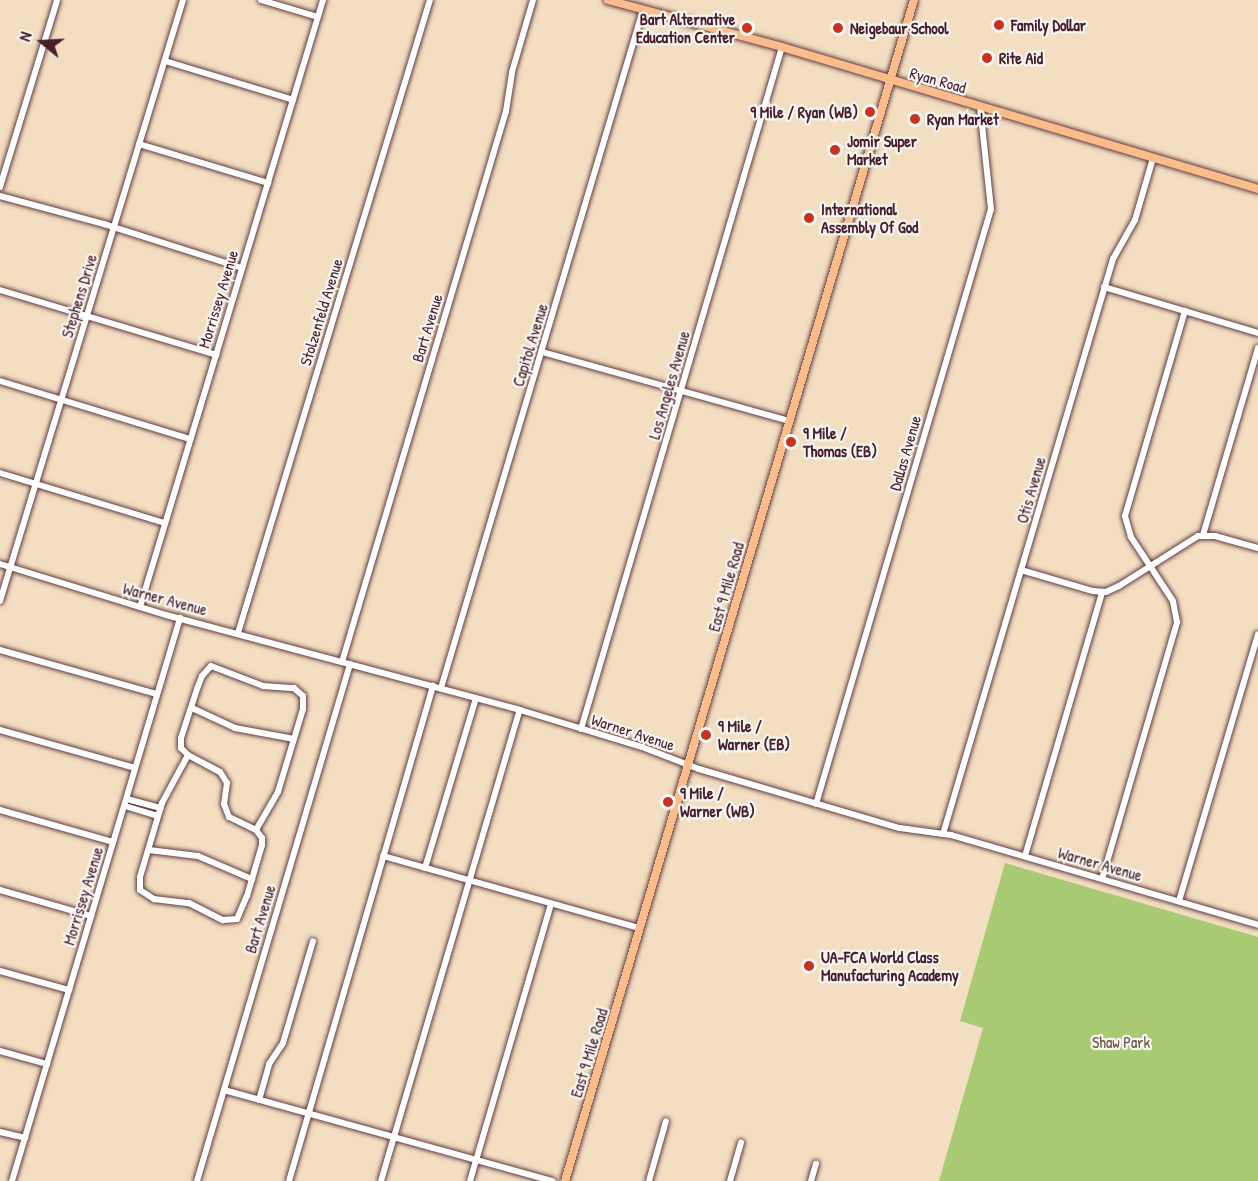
<!DOCTYPE html>
<style>
body{margin:0}
#map{position:relative;width:1258px;height:1181px;overflow:hidden;background:#f3dec2;font-family:"Patrick Hand",sans-serif}
div>[style]{position:absolute}
.green>*{inset:0;background:#a8ca73}
.roads{filter:drop-shadow(0 0 2px #633c42) drop-shadow(0 0 2px #633c42)}
.minor>*{height:6px;margin:-3px;padding:0 3px;transform-origin:3px;border-radius:3px;background:#fff}
.major>*{height:8px;margin:-4px;padding:0 4px;transform-origin:4px;border-radius:4px;background:#f9bc8a}
.dots>*{width:16px;height:16px;translate:-50% -50%;box-sizing:border-box;border:3px solid #f6f6f2;border-radius:50%}
span{translate:-50% -50%;white-space:nowrap;text-align:center;line-height:1.15;-webkit-text-stroke:4.5px #f6f6f2;paint-order:stroke}
.poi-label{font-size:16px;color:#4a1f2b;font-weight:700}
.right{translate:-100% -50%;text-align:right}
.left{translate:0 -50%;text-align:left}
.street-label{font-size:16px;color:#4a1f2b}
.park-label{font-size:16px;color:#665241}
.north{position:absolute;left:12px;top:12px;width:60px;height:60px;-webkit-text-stroke:4px #f6f6f2;paint-order:stroke;rotate:288deg;font-size:16px;font-weight:700;line-height:24px;text-align:center;color:#4a1f2b}
.north::after{content:'';display:block;margin:auto;width:21px;height:27px;background:#4a1f2b;clip-path:polygon(50% 0,100% 100%,50% 72%,0 100%)}
</style>
<div id="map">
<div class="green">
<i style="clip-path:polygon(1005px 863px,1258px 937px,1258px 1181px,939px 1181px,983px 1028px,960px 1021px)"></i>
</div>
<div class="roads">
<div class="minor">
<i style="left:261px;top:0;width:59px;rotate:16.6deg"></i>
<i style="left:165px;top:61px;width:134px;rotate:16.9deg"></i>
<i style="left:139px;top:144px;width:135px;rotate:16.8deg"></i>
<i style="left:0;top:187px;width:195px;rotate:-73deg"></i>
<i style="left:0;top:196px;width:108px;rotate:15.1deg"></i>
<i style="left:104px;top:224px;width:145px;rotate:17.7deg"></i>
<i style="left:1104px;top:287px;width:161px;rotate:16.6deg"></i>
<i style="left:0;top:290px;width:226px;rotate:16.7deg"></i>
<i style="left:542px;top:352px;width:256px;rotate:15.6deg"></i>
<i style="left:0;top:381px;width:199px;rotate:17deg"></i>
<i style="left:0;top:473px;width:172px;rotate:16.9deg"></i>
<i style="left:1203px;top:535px;width:195px;rotate:-73.6deg"></i>
<i style="left:0;top:564px;width:174px;rotate:17.1deg"></i>
<i style="left:166px;top:615px;width:367px;rotate:15deg"></i>
<i style="left:520px;top:710px;width:127px;rotate:16.9deg"></i>
<i style="left:642px;top:747px;width:61px;rotate:21.1deg"></i>
<i style="left:699px;top:769px;width:209px;rotate:16.4deg"></i>
<i style="left:900px;top:828px;width:51px;rotate:7.8deg"></i>
<i style="left:951px;top:835px;width:320px;rotate:16.3deg"></i>
<i style="left:1021px;top:570px;width:75px;rotate:16.3deg"></i>
<i style="left:1093px;top:591px;width:13px;rotate:4deg"></i>
<i style="left:1106px;top:592px;width:14px;rotate:-25deg"></i>
<i style="left:1119px;top:586px;width:93px;rotate:-32.3deg"></i>
<i style="left:1198px;top:536px;width:17px"></i>
<i style="left:1215px;top:536px;width:45px;rotate:15.6deg"></i>
<i style="left:0;top:601px;width:628px;rotate:-73.06deg"></i>
<i style="left:140px;top:607px;width:634px;rotate:-73.22deg"></i>
<i style="left:238px;top:633px;width:661px;rotate:-73.13deg"></i>
<i style="left:0;top:650px;width:163px;rotate:15.7deg"></i>
<i style="left:342px;top:662px;width:575px;rotate:-73.42deg"></i>
<i style="left:506px;top:111px;width:39px;rotate:-81deg"></i>
<i style="left:512px;top:72px;width:75px;rotate:-73.7deg"></i>
<i style="left:211px;top:666px;width:56px;rotate:21deg"></i>
<i style="left:263px;top:686px;width:31px;rotate:4deg"></i>
<i style="left:294px;top:688px;width:12px;rotate:42deg"></i>
<i style="left:303px;top:696px;width:13px;rotate:90deg"></i>
<i style="left:303px;top:709px;width:87px;rotate:106.8deg"></i>
<i style="left:278px;top:792px;width:44px;rotate:120.1deg"></i>
<i style="left:256px;top:830px;width:30px;rotate:-154deg"></i>
<i style="left:229px;top:817px;width:14px;rotate:-111deg"></i>
<i style="left:224px;top:804px;width:21px;rotate:-82deg"></i>
<i style="left:227px;top:783px;width:13px;rotate:-122deg"></i>
<i style="left:220px;top:772px;width:36px;rotate:-152deg"></i>
<i style="left:188px;top:755px;width:10px;rotate:-135deg"></i>
<i style="left:181px;top:748px;width:10px;rotate:-90deg"></i>
<i style="left:181px;top:738px;width:52px;rotate:-71.9deg"></i>
<i style="left:197px;top:689px;width:14px;rotate:-69deg"></i>
<i style="left:202px;top:676px;width:13px;rotate:-48deg"></i>
<i style="left:441px;top:688px;width:707px;rotate:-73.41deg"></i>
<i style="left:192px;top:708px;width:47px;rotate:24.9deg"></i>
<i style="left:235px;top:728px;width:60px;rotate:10.6deg"></i>
<i style="left:581px;top:729px;width:711px;rotate:-73.58deg"></i>
<i style="left:0;top:730px;width:140px;rotate:15.7deg"></i>
<i style="left:188px;top:755px;width:55px;rotate:118.4deg"></i>
<i style="left:162px;top:803px;width:77px;rotate:106.6deg"></i>
<i style="left:140px;top:877px;width:13px;rotate:90deg"></i>
<i style="left:140px;top:890px;width:17px;rotate:33deg"></i>
<i style="left:154px;top:899px;width:35px;rotate:7deg"></i>
<i style="left:189px;top:903px;width:38px;rotate:27deg"></i>
<i style="left:223px;top:920px;width:14px;rotate:-4deg"></i>
<i style="left:237px;top:919px;width:25px;rotate:-67deg"></i>
<i style="left:247px;top:896px;width:53px;rotate:-73.6deg"></i>
<i style="left:262px;top:845px;width:7px;rotate:-90deg"></i>
<i style="left:262px;top:838px;width:10px;rotate:-127deg"></i>
<i style="left:127px;top:799px;width:35px;rotate:15deg"></i>
<i style="left:816px;top:804px;width:620px;rotate:-73.61deg"></i>
<i style="left:991px;top:209px;width:104px;rotate:-96.1deg"></i>
<i style="left:125px;top:806px;width:34px;rotate:17deg"></i>
<i style="left:0;top:810px;width:117px;rotate:15.8deg"></i>
<i style="left:943px;top:834px;width:600px;rotate:-73.53deg"></i>
<i style="left:1113px;top:259px;width:45px;rotate:-60.6deg"></i>
<i style="left:1135px;top:220px;width:65px;rotate:-73.8deg"></i>
<i style="left:149px;top:850px;width:49px;rotate:7deg"></i>
<i style="left:198px;top:856px;width:59px;rotate:23.1deg"></i>
<i style="left:383px;top:856px;width:267px;rotate:15.7deg"></i>
<i style="left:1025px;top:856px;width:275px;rotate:-73.7deg"></i>
<i style="left:425px;top:868px;width:177px;rotate:-73.3deg"></i>
<i style="left:1102px;top:879px;width:268px;rotate:-73.7deg"></i>
<i style="left:1177px;top:622px;width:21px;rotate:-101deg"></i>
<i style="left:1173px;top:601px;width:77px;rotate:-123.3deg"></i>
<i style="left:1131px;top:537px;width:22px;rotate:-106deg"></i>
<i style="left:1125px;top:516px;width:214px;rotate:-73.7deg"></i>
<i style="left:0;top:890px;width:95px;rotate:15.9deg"></i>
<i style="left:1179px;top:901px;width:278px;rotate:-73.5deg"></i>
<i style="left:0;top:971px;width:72px;rotate:15.4deg"></i>
<i style="left:0;top:1051px;width:49px;rotate:15.5deg"></i>
<i style="left:224px;top:1090px;width:341px;rotate:15.5deg"></i>
<i style="left:259px;top:1100px;width:37px;rotate:-74deg"></i>
<i style="left:269px;top:1064px;width:25px;rotate:-56deg"></i>
<i style="left:283px;top:1043px;width:106px;rotate:-73.6deg"></i>
<i style="left:0;top:1132px;width:26px;rotate:13deg"></i>
<i style="left:12px;top:1181px;width:588px;rotate:-73.38deg"></i>
<i style="left:197px;top:1181px;width:539px;rotate:-73.51deg"></i>
<i style="left:289px;top:1181px;width:516px;rotate:-73.78deg"></i>
<i style="left:381px;top:1181px;width:491px;rotate:-73.6deg"></i>
<i style="left:470px;top:1181px;width:289px;rotate:-73.7deg"></i>
<i style="left:649px;top:1181px;width:62px;rotate:-74.2deg"></i>
<i style="left:730px;top:1181px;width:40px;rotate:-74deg"></i>
<i style="left:811px;top:1181px;width:18px;rotate:-74deg"></i>
</div>
<div class="major">
<i style="left:608px;top:0;width:180px;rotate:15.1deg"></i>
<i style="left:782px;top:47px;width:497px;rotate:16.6deg"></i>
<i style="left:565px;top:1181px;width:1231px;rotate:-73.54deg"></i>
</div>
</div>
<div class="dots">
<i style="left:999px;top:25px;background:#c8321e"></i>
<i style="left:747px;top:28px;background:#c8321e"></i>
<i style="left:838px;top:28px;background:#c8321e"></i>
<i style="left:987px;top:58px;background:#c8321e"></i>
<i style="left:870px;top:112px;background:#c8321e"></i>
<i style="left:915px;top:119px;background:#c8321e"></i>
<i style="left:835px;top:150px;background:#c8321e"></i>
<i style="left:809px;top:218px;background:#c8321e"></i>
<i style="left:791px;top:442px;background:#c8321e"></i>
<i style="left:706px;top:735px;background:#c8321e"></i>
<i style="left:668px;top:802px;background:#c8321e"></i>
<i style="left:809px;top:966px;background:#c8321e"></i>
</div>
<div class="poi-label">
<span class="right" style="left:735px;top:28px">Bart Alternative<br>Education Center</span>
<span class="left" style="left:1011px;top:25px">Family Dollar</span>
<span class="left" style="left:850px;top:28px">Neigebaur School</span>
<span class="left" style="left:999px;top:58px">Rite Aid</span>
<span class="right" style="left:858px;top:112px">9 Mile / Ryan (WB)</span>
<span class="left" style="left:927px;top:119px">Ryan Market</span>
<span class="left" style="left:847px;top:150px">Jomir Super<br>Market</span>
<span class="left" style="left:821px;top:218px">International<br>Assembly Of God</span>
<span class="left" style="left:803px;top:442px">9 Mile /<br>Thomas (EB)</span>
<span class="left" style="left:718px;top:735px">9 Mile /<br>Warner (EB)</span>
<span class="left" style="left:680px;top:802px">9 Mile /<br>Warner (WB)</span>
<span class="left" style="left:821px;top:966px">UA-FCA World Class<br>Manufacturing Academy</span>
</div>
<div class="street-label">
<span style="left:938px;top:80px;rotate:16deg">Ryan Road</span>
<span style="left:79px;top:296px;rotate:-73deg">Stephens Drive</span>
<span style="left:218px;top:299px;rotate:-73deg">Morrissey Avenue</span>
<span style="left:321px;top:312px;rotate:-73deg">Stolzenfeld Avenue</span>
<span style="left:427px;top:328px;rotate:-73deg">Bart Avenue</span>
<span style="left:530px;top:345px;rotate:-73deg">Capitol Avenue</span>
<span style="left:669px;top:385px;rotate:-74deg">Los Angeles Avenue</span>
<span style="left:905px;top:453px;rotate:-74deg">Dallas Avenue</span>
<span style="left:1031px;top:490px;rotate:-74deg">Otis Avenue</span>
<span style="left:726px;top:587px;rotate:-74deg">East 9 Mile Road</span>
<span style="left:165px;top:599px;rotate:15deg">Warner Avenue</span>
<span style="left:633px;top:732px;rotate:18deg">Warner Avenue</span>
<span style="left:1100px;top:864px;rotate:16deg">Warner Avenue</span>
<span style="left:83px;top:896px;rotate:-73deg">Morrissey Avenue</span>
<span style="left:260px;top:919px;rotate:-73deg">Bart Avenue</span>
<span style="left:589px;top:1053px;rotate:-73deg">East 9 Mile Road</span>
</div>
<div class="park-label">
<span style="left:1121px;top:1042px">Shaw Park</span>
</div>
<div class="north">N</div>
</div>
